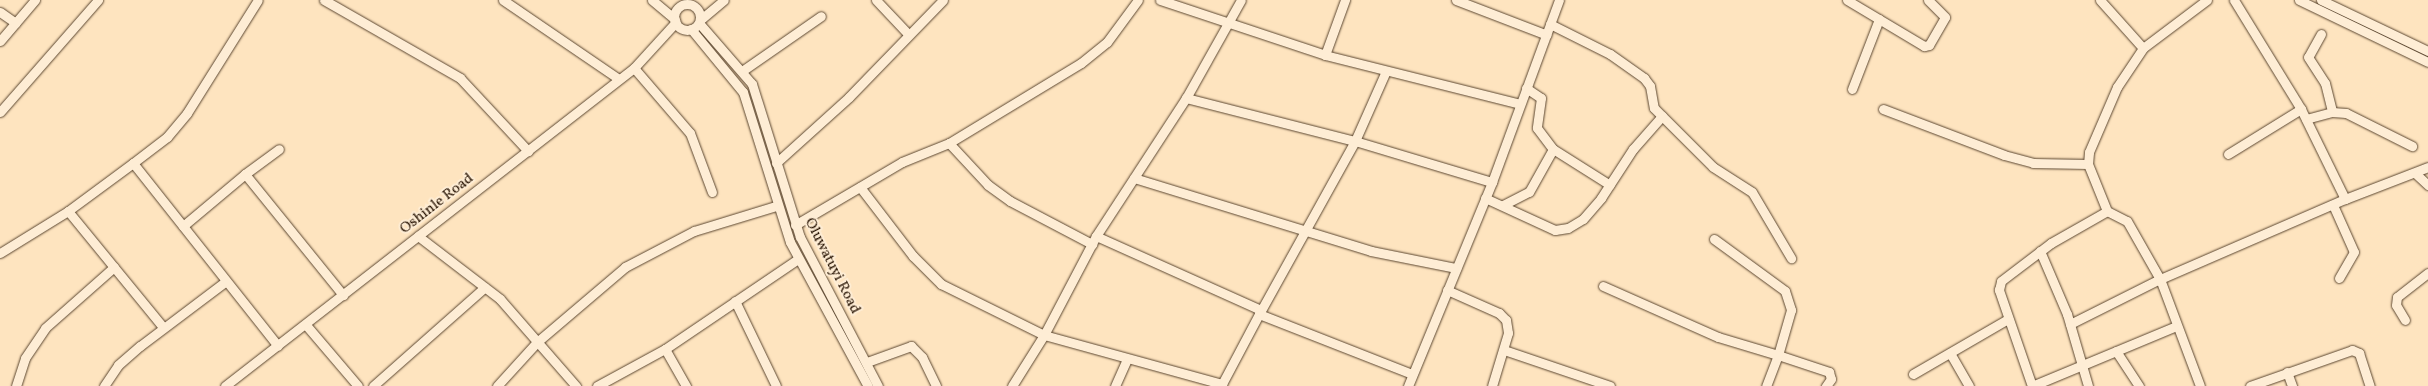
<!DOCTYPE html>
<style>
body{margin:0}
#map{position:relative;width:2428px;height:386px;overflow:hidden;background:#fee4bf;font-family:Vollkorn,serif}
div>[style]{position:absolute}
.roads{filter:drop-shadow(0 0 1px #5b4630) drop-shadow(0 0 1px #5b4630)}
.minor>*{height:9px;margin:-4.5px;padding:0 4.5px;transform-origin:4.5px;border-radius:4.5px;background:#feedd5}
.minor>.ring{margin:-4.5px;padding:0;box-sizing:content-box;background:none;border:9px solid #feedd5;border-radius:50%}
span{translate:-50% -50%;white-space:nowrap;text-align:center;line-height:1.15;-webkit-text-stroke:4px #feedd5;paint-order:stroke}
.street-label{font-size:15px;color:#251100}
</style>
<div id="map">
<div class="roads">
<div class="minor">
<i style="left:324px;top:0;width:157px;rotate:29.8deg"></i>
<i style="left:460px;top:78px;width:100px;rotate:47deg"></i>
<i style="left:503px;top:0;width:140px;rotate:34.3deg"></i>
<i style="left:652px;top:0;width:30px;rotate:40deg"></i>
<i style="left:876px;top:0;width:47px;rotate:46.7deg"></i>
<i style="left:1160px;top:0;width:174px;rotate:18.4deg"></i>
<i style="left:1325px;top:55px;width:201px;rotate:14.1deg"></i>
<i style="left:1456px;top:0;width:97px;rotate:21deg"></i>
<i style="left:1847px;top:0;width:90px;rotate:30.9deg"></i>
<i style="left:1924px;top:46px;width:5px;rotate:-11deg"></i>
<i style="left:1929px;top:45px;width:32px;rotate:-60deg"></i>
<i style="left:1945px;top:17px;width:24px;rotate:-135deg"></i>
<i style="left:2100px;top:0;width:64px;rotate:48.1deg"></i>
<i style="left:2299px;top:0;width:143px;rotate:25.7deg"></i>
<i style="left:2321px;top:0;width:119px;rotate:25.5deg"></i>
<i class="ring" style="left:674px;top:4px;width:17px;height:17px"></i>
<i style="left:0;top:12px;width:19px;rotate:35deg"></i>
<i style="left:700px;top:20px;width:31px;rotate:-40deg"></i>
<i style="left:699px;top:23px;width:81px;rotate:49deg"></i>
<i style="left:752px;top:84px;width:160px;rotate:72.6deg"></i>
<i style="left:800px;top:237px;width:168px;rotate:62.4deg"></i>
<i style="left:1550px;top:24px;width:67px;rotate:26.6deg"></i>
<i style="left:1610px;top:54px;width:42px;rotate:35.2deg"></i>
<i style="left:1644px;top:78px;width:10px;rotate:53deg"></i>
<i style="left:1650px;top:86px;width:22px;rotate:80deg"></i>
<i style="left:1654px;top:108px;width:83px;rotate:45deg"></i>
<i style="left:1713px;top:167px;width:46px;rotate:32.7deg"></i>
<i style="left:1752px;top:192px;width:77px;rotate:59.4deg"></i>
<i style="left:691px;top:29px;width:82px;rotate:50.5deg"></i>
<i style="left:743px;top:92px;width:157px;rotate:72.6deg"></i>
<i style="left:790px;top:242px;width:164px;rotate:61.6deg"></i>
<i style="left:2321px;top:34px;width:26px;rotate:119deg"></i>
<i style="left:2308px;top:57px;width:31px;rotate:57deg"></i>
<i style="left:2325px;top:83px;width:30px;rotate:76deg"></i>
<i style="left:0;top:41px;width:54px;rotate:-49.5deg"></i>
<i style="left:1325px;top:55px;width:59px;rotate:-70deg"></i>
<i style="left:634px;top:68px;width:86px;rotate:49.3deg"></i>
<i style="left:690px;top:133px;width:63px;rotate:69.6deg"></i>
<i style="left:742px;top:71px;width:96px;rotate:-34.8deg"></i>
<i style="left:1386px;top:71px;width:77px;rotate:113.9deg"></i>
<i style="left:1355px;top:141px;width:143px;rotate:16.7deg"></i>
<i style="left:1526px;top:88px;width:18px;rotate:34deg"></i>
<i style="left:1541px;top:98px;width:30px;rotate:98deg"></i>
<i style="left:1537px;top:128px;width:26px;rotate:53deg"></i>
<i style="left:1553px;top:149px;width:67px;rotate:32.3deg"></i>
<i style="left:1852px;top:89px;width:75px;rotate:-68.9deg"></i>
<i style="left:1186px;top:98px;width:174px;rotate:14.3deg"></i>
<i style="left:1355px;top:141px;width:198px;rotate:119deg"></i>
<i style="left:1259px;top:314px;width:164px;rotate:21.4deg"></i>
<i style="left:1883px;top:109px;width:129px;rotate:20.8deg"></i>
<i style="left:2004px;top:155px;width:30px;rotate:15deg"></i>
<i style="left:2033px;top:163px;width:55px;rotate:1deg"></i>
<i style="left:0;top:112px;width:149px;rotate:-48.8deg"></i>
<i style="left:2306px;top:119px;width:27px;rotate:-15deg"></i>
<i style="left:2332px;top:112px;width:14px;rotate:4deg"></i>
<i style="left:2346px;top:113px;width:74px;rotate:26.6deg"></i>
<i style="left:949px;top:143px;width:57px;rotate:47.1deg"></i>
<i style="left:988px;top:185px;width:27px;rotate:36deg"></i>
<i style="left:1010px;top:201px;width:93px;rotate:27.7deg"></i>
<i style="left:2228px;top:154px;width:86px;rotate:-31.7deg"></i>
<i style="left:133px;top:163px;width:43px;rotate:-37.4deg"></i>
<i style="left:167px;top:137px;width:31px;rotate:-50deg"></i>
<i style="left:187px;top:113px;width:133px;rotate:-57.9deg"></i>
<i style="left:776px;top:163px;width:98px;rotate:-42.1deg"></i>
<i style="left:849px;top:97px;width:135px;rotate:-45.9deg"></i>
<i style="left:2415px;top:173px;width:18px;rotate:43deg"></i>
<i style="left:245px;top:174px;width:42px;rotate:-36.3deg"></i>
<i style="left:1134px;top:178px;width:248px;rotate:17.1deg"></i>
<i style="left:1371px;top:251px;width:87px;rotate:11.3deg"></i>
<i style="left:860px;top:187px;width:87px;rotate:52.5deg"></i>
<i style="left:913px;top:256px;width:40px;rotate:45deg"></i>
<i style="left:941px;top:284px;width:115px;rotate:26.3deg"></i>
<i style="left:1044px;top:335px;width:185px;rotate:15.4deg"></i>
<i style="left:1222px;top:384px;width:79px;rotate:-62.1deg"></i>
<i style="left:1485px;top:198px;width:77px;rotate:24.6deg"></i>
<i style="left:1555px;top:230px;width:13px;rotate:-9deg"></i>
<i style="left:1568px;top:228px;width:17px;rotate:-31deg"></i>
<i style="left:1583px;top:219px;width:28px;rotate:-49deg"></i>
<i style="left:1601px;top:198px;width:59px;rotate:-56.9deg"></i>
<i style="left:1633px;top:149px;width:44px;rotate:-48.7deg"></i>
<i style="left:2345px;top:199px;width:89px;rotate:-21.1deg"></i>
<i style="left:1503px;top:205px;width:29px;rotate:-27deg"></i>
<i style="left:1529px;top:192px;width:49px;rotate:-60.8deg"></i>
<i style="left:2333px;top:205px;width:51px;rotate:65.9deg"></i>
<i style="left:2354px;top:252px;width:30px;rotate:120deg"></i>
<i style="left:68px;top:211px;width:150px;rotate:50.7deg"></i>
<i style="left:2107px;top:211px;width:22px;rotate:27deg"></i>
<i style="left:2127px;top:221px;width:67px;rotate:60.4deg"></i>
<i style="left:2160px;top:279px;width:114px;rotate:69.5deg"></i>
<i style="left:795px;top:225px;width:124px;rotate:-30.5deg"></i>
<i style="left:902px;top:162px;width:51px;rotate:-22deg"></i>
<i style="left:949px;top:143px;width:154px;rotate:-31.2deg"></i>
<i style="left:1081px;top:63px;width:33px;rotate:-39deg"></i>
<i style="left:1107px;top:42px;width:52px;rotate:-53.6deg"></i>
<i style="left:183px;top:226px;width:81px;rotate:-40deg"></i>
<i style="left:245px;top:174px;width:156px;rotate:51deg"></i>
<i style="left:418px;top:236px;width:103px;rotate:37.5deg"></i>
<i style="left:500px;top:299px;width:116px;rotate:48.9deg"></i>
<i style="left:1096px;top:236px;width:181px;rotate:24.2deg"></i>
<i style="left:1714px;top:239px;width:88px;rotate:36.2deg"></i>
<i style="left:1785px;top:291px;width:20px;rotate:72deg"></i>
<i style="left:1791px;top:310px;width:47px;rotate:106.1deg"></i>
<i style="left:1778px;top:355px;width:54px;rotate:18.4deg"></i>
<i style="left:1829px;top:372px;width:7px;rotate:74deg"></i>
<i style="left:1831px;top:379px;width:9px;rotate:126deg"></i>
<i style="left:2040px;top:251px;width:69px;rotate:66.8deg"></i>
<i style="left:2067px;top:314px;width:75px;rotate:73.7deg"></i>
<i style="left:0;top:253px;width:80px;rotate:-31.7deg"></i>
<i style="left:68px;top:211px;width:81px;rotate:-36.4deg"></i>
<i style="left:133px;top:163px;width:233px;rotate:51.6deg"></i>
<i style="left:1603px;top:286px;width:126px;rotate:23.9deg"></i>
<i style="left:1718px;top:337px;width:63px;rotate:16.7deg"></i>
<i style="left:1778px;top:355px;width:33px;rotate:111deg"></i>
<i style="left:1447px;top:290px;width:57px;rotate:23.9deg"></i>
<i style="left:1499px;top:313px;width:10px;rotate:45deg"></i>
<i style="left:1506px;top:320px;width:13px;rotate:81deg"></i>
<i style="left:1508px;top:333px;width:55px;rotate:106.8deg"></i>
<i style="left:735px;top:301px;width:94px;rotate:64.2deg"></i>
<i style="left:2405px;top:320px;width:17px;rotate:-121deg"></i>
<i style="left:2396px;top:305px;width:8px;rotate:-83deg"></i>
<i style="left:2397px;top:297px;width:39px;rotate:-38deg"></i>
<i style="left:2070px;top:324px;width:101px;rotate:-26.6deg"></i>
<i style="left:2160px;top:279px;width:202px;rotate:-23.4deg"></i>
<i style="left:2345px;top:199px;width:100px;rotate:-116.1deg"></i>
<i style="left:2301px;top:109px;width:128px;rotate:-121.6deg"></i>
<i style="left:306px;top:325px;width:80px;rotate:49.6deg"></i>
<i style="left:665px;top:349px;width:43px;rotate:60.4deg"></i>
<i style="left:1504px;top:350px;width:112px;rotate:18.8deg"></i>
<i style="left:2116px;top:351px;width:42px;rotate:56.7deg"></i>
<i style="left:1950px;top:353px;width:38px;rotate:60deg"></i>
<i style="left:867px;top:362px;width:47px;rotate:-20deg"></i>
<i style="left:911px;top:346px;width:16px;rotate:45deg"></i>
<i style="left:922px;top:357px;width:32px;rotate:64deg"></i>
<i style="left:2287px;top:372px;width:15px;rotate:70deg"></i>
<i style="left:1913px;top:374px;width:110px;rotate:-30.1deg"></i>
<i style="left:16px;top:386px;width:29px;rotate:-72deg"></i>
<i style="left:25px;top:358px;width:36px;rotate:-56deg"></i>
<i style="left:45px;top:328px;width:92px;rotate:-41.5deg"></i>
<i style="left:104px;top:386px;width:25px;rotate:-56deg"></i>
<i style="left:118px;top:365px;width:29px;rotate:-41deg"></i>
<i style="left:140px;top:346px;width:106px;rotate:-37deg"></i>
<i style="left:225px;top:386px;width:518px;rotate:-37.87deg"></i>
<i style="left:634px;top:68px;width:62px;rotate:-47.6deg"></i>
<i style="left:373px;top:386px;width:149px;rotate:-41.5deg"></i>
<i style="left:497px;top:386px;width:59px;rotate:-47.7deg"></i>
<i style="left:537px;top:342px;width:116px;rotate:-40.4deg"></i>
<i style="left:625px;top:267px;width:78px;rotate:-27.6deg"></i>
<i style="left:694px;top:231px;width:86px;rotate:-17deg"></i>
<i style="left:597px;top:386px;width:77px;rotate:-28.6deg"></i>
<i style="left:665px;top:349px;width:161px;rotate:-34.1deg"></i>
<i style="left:1012px;top:386px;width:60px;rotate:-57.9deg"></i>
<i style="left:1044px;top:335px;width:112px;rotate:-62.3deg"></i>
<i style="left:1096px;top:236px;width:165px;rotate:-56.9deg"></i>
<i style="left:1186px;top:98px;width:112px;rotate:-60.7deg"></i>
<i style="left:1115px;top:386px;width:30px;rotate:-66deg"></i>
<i style="left:1408px;top:386px;width:221px;rotate:-67.6deg"></i>
<i style="left:1492px;top:182px;width:194px;rotate:-69.8deg"></i>
<i style="left:2032px;top:386px;width:102px;rotate:-109deg"></i>
<i style="left:1999px;top:290px;width:9px;rotate:-77deg"></i>
<i style="left:2001px;top:281px;width:63px;rotate:-37.2deg"></i>
<i style="left:2051px;top:243px;width:64px;rotate:-29.7deg"></i>
<i style="left:2107px;top:211px;width:51px;rotate:-112deg"></i>
<i style="left:2088px;top:164px;width:12px;rotate:-85deg"></i>
<i style="left:2089px;top:152px;width:71px;rotate:-66.7deg"></i>
<i style="left:2117px;top:87px;width:47px;rotate:-56.3deg"></i>
<i style="left:2143px;top:48px;width:80px;rotate:-36.9deg"></i>
<i style="left:2032px;top:386px;width:156px;rotate:-22.6deg"></i>
<i style="left:2250px;top:386px;width:108px;rotate:-19.4deg"></i>
<i style="left:2352px;top:350px;width:8px;rotate:23deg"></i>
<i style="left:2359px;top:353px;width:35px;rotate:72deg"></i>
</div>
</div>
<div class="street-label">
<span style="left:437px;top:204px;rotate:-38deg">Oshinle Road</span>
<span style="left:832px;top:266px;rotate:63deg">Oluwatuyi Road</span>
</div>
</div>
